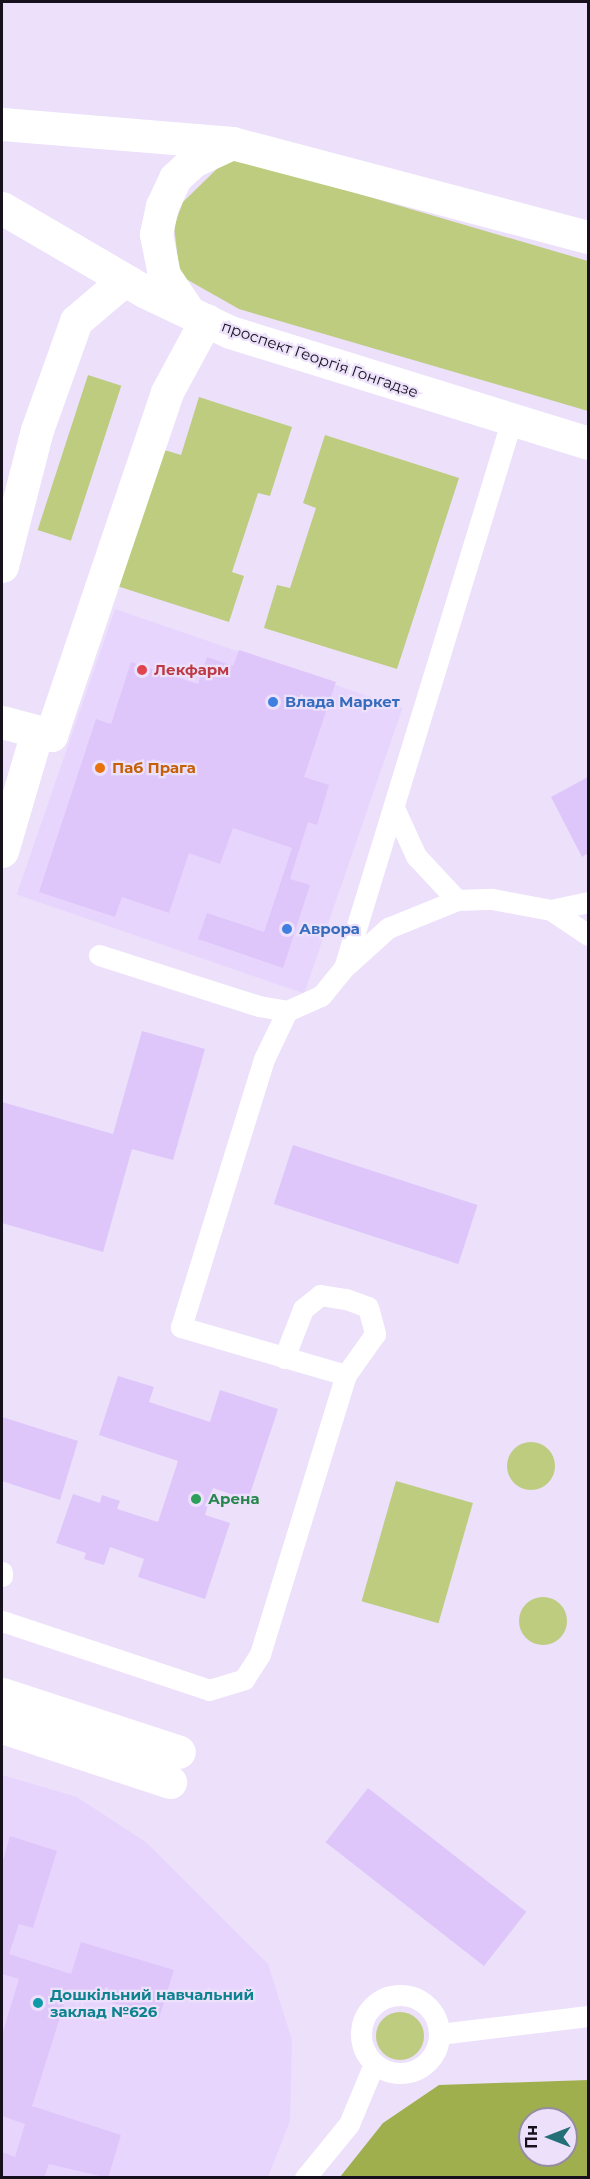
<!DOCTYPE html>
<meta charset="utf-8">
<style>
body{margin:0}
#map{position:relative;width:590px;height:2179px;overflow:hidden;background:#ece0fb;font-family:Montserrat,sans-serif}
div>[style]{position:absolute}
.built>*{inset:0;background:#e8d5fe;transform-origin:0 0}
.green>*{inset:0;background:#bdcc7f;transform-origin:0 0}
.round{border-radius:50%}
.forest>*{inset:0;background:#9faf4d}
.building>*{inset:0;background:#dec6fa;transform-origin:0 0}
.lane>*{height:21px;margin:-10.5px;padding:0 10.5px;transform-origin:10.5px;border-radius:10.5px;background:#fff}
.lane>.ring{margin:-10.5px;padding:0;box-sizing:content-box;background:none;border:21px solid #fff;border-radius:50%}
.street>*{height:33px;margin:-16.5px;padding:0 16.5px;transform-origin:16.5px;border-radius:16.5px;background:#fff}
.secondary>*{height:33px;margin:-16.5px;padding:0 16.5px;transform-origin:16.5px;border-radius:16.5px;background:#fff}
.dots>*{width:16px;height:16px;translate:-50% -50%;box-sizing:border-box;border:3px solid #ece0fb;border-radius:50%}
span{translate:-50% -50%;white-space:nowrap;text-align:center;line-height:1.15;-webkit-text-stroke:4.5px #ece0fb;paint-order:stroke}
.street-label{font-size:15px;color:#16111c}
.health-label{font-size:15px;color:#be3a42;font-weight:700}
.left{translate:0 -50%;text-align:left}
.shop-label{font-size:15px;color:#366cbe;font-weight:700}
.food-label{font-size:15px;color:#c56008;font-weight:700}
.leisure-label{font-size:15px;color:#27864d;font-weight:700}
.culture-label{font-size:15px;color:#0d838f;font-weight:700}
.frame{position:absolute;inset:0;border:3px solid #16111c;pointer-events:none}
.north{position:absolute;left:518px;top:2107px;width:60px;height:60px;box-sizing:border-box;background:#ece0fb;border:2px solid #968da2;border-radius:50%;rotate:270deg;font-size:16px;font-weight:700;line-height:24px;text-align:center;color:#16111c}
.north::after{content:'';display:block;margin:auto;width:21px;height:27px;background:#256f77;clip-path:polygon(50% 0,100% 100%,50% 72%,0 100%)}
</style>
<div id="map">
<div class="built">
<i style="left:115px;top:609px;width:304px;height:302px;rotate:19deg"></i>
<i style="clip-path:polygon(2px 1775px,77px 1797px,147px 1843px,268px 1964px,292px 2040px,290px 2121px,268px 2177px,2px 2177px)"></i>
</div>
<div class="green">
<i style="clip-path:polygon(225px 161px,247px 161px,588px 261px,588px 411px,239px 309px,186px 279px,179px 269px,174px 226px,183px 202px)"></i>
<i style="left:88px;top:375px;width:35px;height:163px;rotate:18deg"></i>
<i style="clip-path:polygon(199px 397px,292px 427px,270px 496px,258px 493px,232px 572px,244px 576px,229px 622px,117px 586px,161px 449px,181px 455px)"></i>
<i style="clip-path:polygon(325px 435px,459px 478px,397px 669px,264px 628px,277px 585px,290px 588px,316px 508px,303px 503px)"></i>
<i class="round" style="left:507px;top:1442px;width:48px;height:48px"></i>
<i style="left:396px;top:1481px;width:80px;height:125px;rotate:16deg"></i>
<i class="round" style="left:519px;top:1597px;width:48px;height:48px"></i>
<i class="round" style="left:376px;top:2012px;width:48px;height:48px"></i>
</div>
<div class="forest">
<i style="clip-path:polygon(evenodd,588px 2080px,588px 2177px,340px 2177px,383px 2123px,439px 2085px,588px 2080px,530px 2119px,566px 2119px,566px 2155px,530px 2155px,530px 2119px)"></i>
</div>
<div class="building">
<i style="clip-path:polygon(239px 650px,336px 682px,304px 777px,329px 785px,317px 825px,308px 822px,290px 879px,310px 885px,283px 968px,198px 939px,207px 913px,264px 932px,292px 848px,233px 828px,220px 864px,189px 853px,169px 913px,122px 897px,115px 917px,39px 892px,96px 719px,111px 724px,131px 662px,198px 684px,207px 657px,233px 666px)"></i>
<i style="clip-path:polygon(588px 777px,588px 853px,582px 857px,551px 797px)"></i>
<i style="clip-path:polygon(142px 1031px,205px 1049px,173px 1160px,132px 1149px,103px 1252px,2px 1223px,2px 1102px,113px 1134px)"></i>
<i style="left:293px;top:1145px;width:194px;height:62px;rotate:18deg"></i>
<i style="clip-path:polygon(118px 1376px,154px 1387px,149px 1402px,210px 1422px,220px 1390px,278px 1409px,248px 1500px,213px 1488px,205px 1515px,230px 1523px,205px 1599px,138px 1577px,144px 1559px,110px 1547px,104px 1565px,84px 1559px,86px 1553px,56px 1543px,73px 1494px,100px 1503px,102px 1495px,120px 1501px,117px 1509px,158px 1522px,178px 1461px,99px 1435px)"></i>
<i style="clip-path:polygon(2px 1417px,78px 1441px,60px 1500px,2px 1481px)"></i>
<i style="left:368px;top:1788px;width:201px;height:69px;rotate:38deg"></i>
<i style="clip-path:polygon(10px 1836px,57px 1851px,33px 1928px,19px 1924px,9px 1954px,71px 1974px,81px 1942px,174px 1970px,159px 2018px,69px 1989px,32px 2106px,121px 2135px,108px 2178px,49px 2164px,44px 2178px,2px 2178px,2px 2152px,15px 2157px,25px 2124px,2px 2116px,2px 2035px,19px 1979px,2px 1974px,2px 1864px)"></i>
</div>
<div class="lane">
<i style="left:395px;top:810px;width:51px;rotate:65.5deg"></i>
<i style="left:416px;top:856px;width:60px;rotate:47deg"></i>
<i style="left:551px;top:910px;width:38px;rotate:-12deg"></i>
<i style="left:99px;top:955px;width:168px;rotate:17.7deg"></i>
<i style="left:259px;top:1006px;width:28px;rotate:10deg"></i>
<i style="left:287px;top:1011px;width:37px;rotate:-24deg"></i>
<i style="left:321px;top:996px;width:36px;rotate:-51deg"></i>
<i style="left:344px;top:968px;width:571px;rotate:-72.99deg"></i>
<i style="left:346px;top:966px;width:57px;rotate:-42.1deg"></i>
<i style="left:388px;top:928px;width:74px;rotate:-22.1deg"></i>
<i style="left:457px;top:900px;width:35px;rotate:-2deg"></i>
<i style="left:492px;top:899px;width:60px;rotate:10.6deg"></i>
<i style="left:551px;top:910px;width:45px;rotate:34deg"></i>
<i style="left:284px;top:1358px;width:53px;rotate:-68.8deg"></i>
<i style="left:303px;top:1309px;width:22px;rotate:-39deg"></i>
<i style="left:320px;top:1295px;width:26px;rotate:9deg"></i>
<i style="left:346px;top:1299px;width:23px;rotate:20deg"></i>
<i style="left:368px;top:1307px;width:28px;rotate:75deg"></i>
<i style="left:375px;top:1334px;width:50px;rotate:125.3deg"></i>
<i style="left:2px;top:1572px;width:4px;rotate:90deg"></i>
<i style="left:2px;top:1621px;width:218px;rotate:18.4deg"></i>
<i style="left:209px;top:1690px;width:37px;rotate:-17deg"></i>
<i style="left:244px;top:1679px;width:30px;rotate:-57deg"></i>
<i style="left:260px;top:1654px;width:292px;rotate:-72.9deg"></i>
<i style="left:346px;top:1375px;width:172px;rotate:-163.8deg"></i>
<i style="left:181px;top:1327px;width:281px;rotate:-72.8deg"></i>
<i style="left:264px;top:1059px;width:53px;rotate:-64.4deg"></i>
<i class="ring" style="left:361px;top:1995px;width:57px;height:57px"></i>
<i style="left:439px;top:2034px;width:150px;rotate:-6.9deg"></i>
<i style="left:305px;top:2178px;width:70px;rotate:-50.8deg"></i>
<i style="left:349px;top:2124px;width:65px;rotate:-67.4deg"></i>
</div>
<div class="street">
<i style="left:2px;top:566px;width:140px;rotate:-75.6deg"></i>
<i style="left:37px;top:430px;width:116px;rotate:-70.3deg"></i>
<i style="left:76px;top:321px;width:63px;rotate:-40.5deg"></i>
<i style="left:2px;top:722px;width:51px;rotate:14.9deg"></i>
<i style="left:51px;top:735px;width:362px;rotate:-71.3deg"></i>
<i style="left:167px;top:392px;width:82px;rotate:-61.6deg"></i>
<i style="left:2px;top:851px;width:124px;rotate:-73.6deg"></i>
<i style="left:2px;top:1694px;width:186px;rotate:18.1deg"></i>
<i style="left:2px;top:1727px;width:177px;rotate:18.1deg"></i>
</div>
<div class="secondary">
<i style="left:2px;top:124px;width:231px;rotate:4.7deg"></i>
<i style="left:232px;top:143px;width:368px;rotate:14.8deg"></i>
<i style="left:2px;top:208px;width:164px;rotate:30.3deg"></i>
<i style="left:144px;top:291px;width:95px;rotate:25.5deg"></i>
<i style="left:230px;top:332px;width:375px;rotate:17.2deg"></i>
<i style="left:187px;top:309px;width:41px;rotate:-124.1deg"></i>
<i style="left:164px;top:275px;width:42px;rotate:-101deg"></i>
<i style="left:156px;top:234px;width:29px;rotate:-78deg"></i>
<i style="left:162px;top:206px;width:31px;rotate:-65deg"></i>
<i style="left:175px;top:178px;width:25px;rotate:-43deg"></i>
<i style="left:193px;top:161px;width:43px;rotate:-24.8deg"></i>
</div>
<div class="dots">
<i style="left:142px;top:670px;background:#e0444e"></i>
<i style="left:273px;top:702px;background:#3f7fe0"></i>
<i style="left:100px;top:768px;background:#e8710a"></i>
<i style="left:287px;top:929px;background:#3f7fe0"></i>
<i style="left:196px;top:1499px;background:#2e9e5b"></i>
<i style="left:38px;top:2003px;background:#0f9aa8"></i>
</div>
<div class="street-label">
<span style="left:320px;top:359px;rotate:19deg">проспект Георгія Гонгадзе</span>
</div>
<div class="health-label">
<span class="left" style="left:154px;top:670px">Лекфарм</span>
</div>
<div class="shop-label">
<span class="left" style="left:285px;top:702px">Влада Маркет</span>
<span class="left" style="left:299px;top:929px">Аврора</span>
</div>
<div class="food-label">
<span class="left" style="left:112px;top:768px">Паб Прага</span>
</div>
<div class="leisure-label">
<span class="left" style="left:208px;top:1499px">Арена</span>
</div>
<div class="culture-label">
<span class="left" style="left:50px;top:2003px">Дошкільний навчальний<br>заклад №626</span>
</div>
<div class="frame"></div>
<div class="north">Пн</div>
</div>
